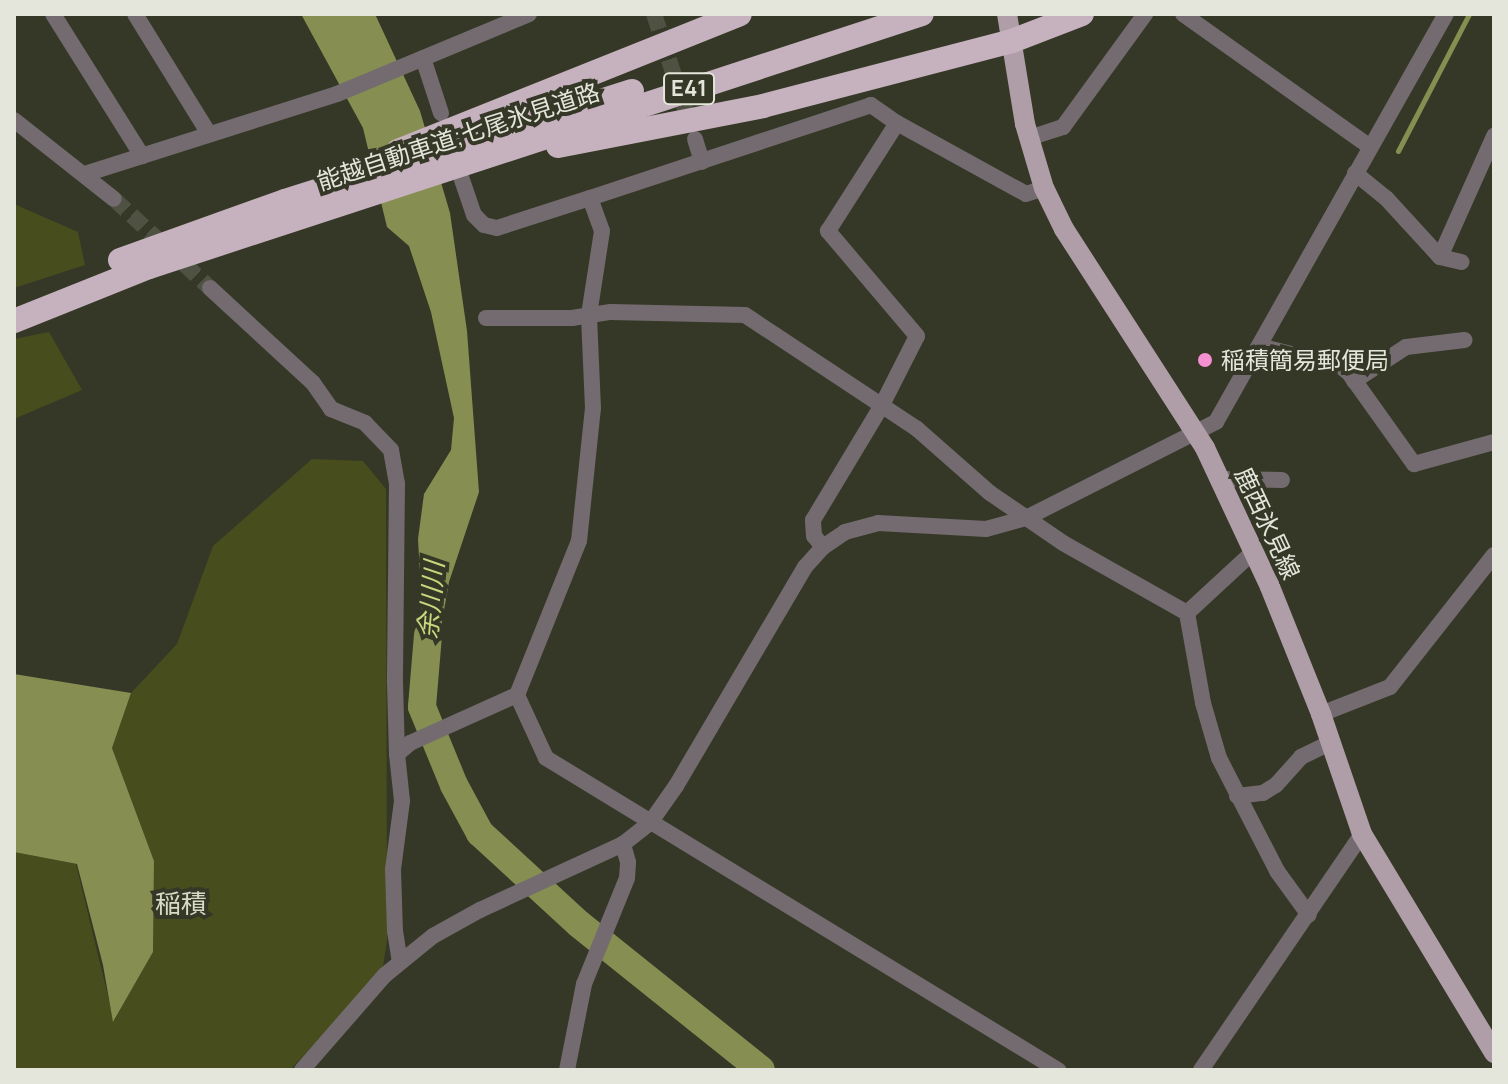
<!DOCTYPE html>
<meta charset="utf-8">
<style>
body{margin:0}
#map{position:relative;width:1508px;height:1084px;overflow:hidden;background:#353827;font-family:Manrope,"Noto Sans JP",sans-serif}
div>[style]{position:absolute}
.green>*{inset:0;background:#474d1c}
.water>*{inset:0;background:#868f51}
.stream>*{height:5px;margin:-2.5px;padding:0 2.5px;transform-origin:2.5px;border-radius:2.5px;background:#868f51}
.river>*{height:28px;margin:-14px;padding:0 14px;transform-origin:14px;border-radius:14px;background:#868f51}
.minor-tunnel>*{height:16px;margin-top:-8px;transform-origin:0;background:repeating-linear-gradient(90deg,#4f5242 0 16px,transparent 0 24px)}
.minor>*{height:16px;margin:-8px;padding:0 8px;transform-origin:8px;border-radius:8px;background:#736b6f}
.major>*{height:20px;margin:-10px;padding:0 10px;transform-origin:10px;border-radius:10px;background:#af9ea8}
.highway>*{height:24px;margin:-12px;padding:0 12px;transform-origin:12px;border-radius:12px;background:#c6b2be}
.dots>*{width:22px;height:22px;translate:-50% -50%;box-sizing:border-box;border:4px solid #353827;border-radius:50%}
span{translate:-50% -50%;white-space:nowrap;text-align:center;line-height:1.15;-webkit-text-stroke:8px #353827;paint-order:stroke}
.shield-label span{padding:2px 6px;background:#353827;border:2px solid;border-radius:6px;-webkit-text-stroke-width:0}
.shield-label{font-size:22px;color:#e4e6db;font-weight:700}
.street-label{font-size:24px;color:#e4e6db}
.poi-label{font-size:24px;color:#e4e6db}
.left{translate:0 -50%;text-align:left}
.water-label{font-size:26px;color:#c9d67c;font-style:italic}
.neighbourhood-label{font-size:26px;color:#d7dbc6}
.frame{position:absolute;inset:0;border:16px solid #e4e6db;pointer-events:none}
</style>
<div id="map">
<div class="green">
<i style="clip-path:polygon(14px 204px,78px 232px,85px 265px,14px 288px)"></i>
<i style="clip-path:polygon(49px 332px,82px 390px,14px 419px,14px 339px)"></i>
<i style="clip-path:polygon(312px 459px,363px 461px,386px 489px,387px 940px,380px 986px,349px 1007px,290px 1070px,14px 1070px,14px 852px,76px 864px,114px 1021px,153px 952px,154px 861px,112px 748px,131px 693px,177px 644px,213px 546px)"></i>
</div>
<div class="water">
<i style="clip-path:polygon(301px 14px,375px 14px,420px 111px,450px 213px,467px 331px,479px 492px,449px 582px,427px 706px,418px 539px,424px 494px,451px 450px,454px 418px,431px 312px,409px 246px,387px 227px,363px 128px)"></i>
<i style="clip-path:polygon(14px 674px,131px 693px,112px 748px,154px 861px,153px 952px,113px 1022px,103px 965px,77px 864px,14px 852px)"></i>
</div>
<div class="stream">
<i style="left:1398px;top:151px;width:154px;rotate:-62.6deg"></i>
</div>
<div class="river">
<i style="left:428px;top:635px;width:72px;rotate:94.8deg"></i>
<i style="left:422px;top:707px;width:84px;rotate:67.7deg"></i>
<i style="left:454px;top:785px;width:55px;rotate:61.6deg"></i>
<i style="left:480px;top:833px;width:134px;rotate:42.6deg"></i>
<i style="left:579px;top:924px;width:233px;rotate:38.7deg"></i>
</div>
<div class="minor-tunnel">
<i style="left:654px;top:14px;width:122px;rotate:71.9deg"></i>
<i style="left:114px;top:199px;width:131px;rotate:42.8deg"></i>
</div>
<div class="minor">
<i style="left:53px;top:14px;width:168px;rotate:57.9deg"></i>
<i style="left:135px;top:14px;width:141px;rotate:58.3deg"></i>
<i style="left:1183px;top:14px;width:228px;rotate:35.4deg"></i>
<i style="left:423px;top:58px;width:58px;rotate:71.9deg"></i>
<i style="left:14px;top:120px;width:127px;rotate:38.3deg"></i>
<i style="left:1029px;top:138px;width:36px;rotate:-18deg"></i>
<i style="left:1063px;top:127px;width:140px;rotate:-54deg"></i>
<i style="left:695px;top:139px;width:24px;rotate:73deg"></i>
<i style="left:459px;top:171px;width:46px;rotate:71.2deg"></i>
<i style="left:474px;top:215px;width:14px;rotate:45deg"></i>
<i style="left:484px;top:225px;width:13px;rotate:13deg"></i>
<i style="left:497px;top:228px;width:98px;rotate:-17.9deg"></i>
<i style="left:1355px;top:173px;width:40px;rotate:39deg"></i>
<i style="left:1386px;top:198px;width:80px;rotate:47.5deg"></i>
<i style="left:1440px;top:257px;width:22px;rotate:13deg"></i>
<i style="left:85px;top:174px;width:264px;rotate:-17.6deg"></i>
<i style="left:337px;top:94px;width:208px;rotate:-22.6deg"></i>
<i style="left:1440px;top:257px;width:133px;rotate:-65.9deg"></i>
<i style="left:210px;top:288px;width:140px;rotate:42.7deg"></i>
<i style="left:313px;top:383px;width:32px;rotate:55deg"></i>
<i style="left:331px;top:409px;width:37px;rotate:22deg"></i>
<i style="left:365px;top:423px;width:37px;rotate:46deg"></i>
<i style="left:391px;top:450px;width:34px;rotate:80deg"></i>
<i style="left:397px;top:483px;width:200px;rotate:90.6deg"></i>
<i style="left:395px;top:683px;width:71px;rotate:88.4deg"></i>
<i style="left:397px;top:754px;width:47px;rotate:83.9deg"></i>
<i style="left:402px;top:801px;width:69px;rotate:97.5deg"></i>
<i style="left:393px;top:869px;width:62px;rotate:88.2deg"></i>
<i style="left:395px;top:931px;width:31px;rotate:81deg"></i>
<i style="left:486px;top:318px;width:86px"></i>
<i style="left:572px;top:318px;width:39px;rotate:-9deg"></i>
<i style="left:611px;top:312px;width:134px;rotate:1.3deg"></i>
<i style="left:745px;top:315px;width:205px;rotate:33.5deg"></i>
<i style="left:916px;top:428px;width:98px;rotate:41.3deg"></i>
<i style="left:990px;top:493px;width:88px;rotate:34.4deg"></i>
<i style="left:1063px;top:543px;width:142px;rotate:29.4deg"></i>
<i style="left:1187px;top:613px;width:91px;rotate:79.9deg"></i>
<i style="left:1203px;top:703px;width:57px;rotate:73.8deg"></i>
<i style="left:1219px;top:758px;width:127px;rotate:62.8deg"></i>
<i style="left:1277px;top:871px;width:54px;rotate:54deg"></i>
<i style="left:1259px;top:346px;width:83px;rotate:13.9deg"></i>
<i style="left:1340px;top:366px;width:11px;rotate:38deg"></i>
<i style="left:1349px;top:373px;width:112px;rotate:54.5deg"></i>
<i style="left:1414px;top:464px;width:83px;rotate:-15.4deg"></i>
<i style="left:1354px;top:381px;width:62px;rotate:-33.2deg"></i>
<i style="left:1406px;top:347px;width:59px;rotate:-6.8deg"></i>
<i style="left:1219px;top:479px;width:63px;rotate:0.9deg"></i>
<i style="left:823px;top:547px;width:14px;rotate:-129deg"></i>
<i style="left:814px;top:536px;width:16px;rotate:-94deg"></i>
<i style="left:813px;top:520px;width:134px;rotate:-59deg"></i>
<i style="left:882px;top:405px;width:77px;rotate:-63.1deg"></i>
<i style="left:917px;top:336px;width:138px;rotate:-130.3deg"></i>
<i style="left:828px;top:231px;width:128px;rotate:-57.4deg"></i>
<i style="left:1187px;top:613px;width:90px;rotate:-42.7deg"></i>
<i style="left:517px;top:695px;width:69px;rotate:65.3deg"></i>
<i style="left:546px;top:758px;width:600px;rotate:31.36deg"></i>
<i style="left:1321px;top:714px;width:74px;rotate:-21.4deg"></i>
<i style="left:1390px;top:687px;width:168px;rotate:-51.8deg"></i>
<i style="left:397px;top:754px;width:17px;rotate:-40deg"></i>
<i style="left:410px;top:743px;width:117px;rotate:-24.2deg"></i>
<i style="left:517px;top:695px;width:166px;rotate:-68.1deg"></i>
<i style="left:579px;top:541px;width:134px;rotate:-84deg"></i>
<i style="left:593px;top:408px;width:93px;rotate:-92.5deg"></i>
<i style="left:589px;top:315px;width:85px;rotate:-81.2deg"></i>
<i style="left:602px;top:231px;width:35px;rotate:-110deg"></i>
<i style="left:590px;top:198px;width:296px;rotate:-18.3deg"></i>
<i style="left:871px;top:105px;width:32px;rotate:35deg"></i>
<i style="left:897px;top:123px;width:147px;rotate:28.8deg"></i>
<i style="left:1026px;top:194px;width:19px;rotate:-18deg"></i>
<i style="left:1237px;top:796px;width:26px;rotate:-7deg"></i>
<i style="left:1263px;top:793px;width:15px;rotate:-32deg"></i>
<i style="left:1276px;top:785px;width:38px;rotate:-48deg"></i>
<i style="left:1301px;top:757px;width:32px;rotate:-26deg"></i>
<i style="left:302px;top:1070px;width:126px;rotate:-48.9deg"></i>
<i style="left:385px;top:975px;width:62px;rotate:-39.1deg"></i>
<i style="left:433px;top:936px;width:54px;rotate:-29deg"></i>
<i style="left:480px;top:910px;width:157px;rotate:-24.8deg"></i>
<i style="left:623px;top:844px;width:34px;rotate:-38deg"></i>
<i style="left:650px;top:823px;width:45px;rotate:-54.9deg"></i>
<i style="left:676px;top:786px;width:254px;rotate:-59.5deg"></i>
<i style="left:805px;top:567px;width:27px;rotate:-48deg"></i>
<i style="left:823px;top:547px;width:27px;rotate:-34deg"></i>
<i style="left:845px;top:532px;width:34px;rotate:-15deg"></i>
<i style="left:878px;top:523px;width:108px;rotate:3.2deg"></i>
<i style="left:986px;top:529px;width:41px;rotate:-15.4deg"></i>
<i style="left:1026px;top:518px;width:213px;rotate:-26.8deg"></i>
<i style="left:1216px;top:422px;width:468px;rotate:-60.6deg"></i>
<i style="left:567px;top:1070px;width:88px;rotate:-78.8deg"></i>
<i style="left:584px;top:984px;width:114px;rotate:-67.9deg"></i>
<i style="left:627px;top:878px;width:16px;rotate:-86deg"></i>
<i style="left:628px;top:862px;width:19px;rotate:-106deg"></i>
<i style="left:1201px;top:1070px;width:286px;rotate:-55.7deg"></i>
</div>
<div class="major">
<i style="left:1007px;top:14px;width:111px;rotate:80.7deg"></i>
<i style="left:1025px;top:124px;width:67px;rotate:73.5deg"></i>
<i style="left:1044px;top:188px;width:46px;rotate:64deg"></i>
<i style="left:1064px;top:229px;width:260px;rotate:57.2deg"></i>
<i style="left:1205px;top:448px;width:153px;rotate:64.9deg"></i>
<i style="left:1270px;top:587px;width:137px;rotate:68.1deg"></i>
<i style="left:1321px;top:714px;width:127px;rotate:71.1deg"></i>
<i style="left:1362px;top:834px;width:256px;rotate:58.9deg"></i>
</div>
<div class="highway">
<i style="left:558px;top:146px;width:209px;rotate:-11deg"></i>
<i style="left:763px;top:106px;width:257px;rotate:-14.6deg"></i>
<i style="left:1012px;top:41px;width:75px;rotate:-21.1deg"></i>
<i style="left:398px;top:151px;width:368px;rotate:-21.8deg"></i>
<i style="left:120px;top:260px;width:175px;rotate:-19.7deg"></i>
<i style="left:285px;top:201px;width:364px;rotate:-17.6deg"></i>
<i style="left:14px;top:321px;width:145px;rotate:-21.8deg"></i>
<i style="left:149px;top:267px;width:813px;rotate:-18.12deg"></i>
</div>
<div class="dots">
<i style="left:1205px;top:360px;background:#f590d1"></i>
</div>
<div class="shield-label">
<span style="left:689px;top:89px">E41</span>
</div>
<div class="street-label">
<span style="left:458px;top:136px;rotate:-18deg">能越自動車道;七尾氷見道路</span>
<span style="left:1268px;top:523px;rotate:65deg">鹿西氷見線</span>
</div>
<div class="poi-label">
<span class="left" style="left:1221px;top:360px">稲積簡易郵便局</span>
</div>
<div class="water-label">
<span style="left:431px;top:600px;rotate:-85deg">余川川</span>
</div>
<div class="neighbourhood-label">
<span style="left:181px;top:904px">稲積</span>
</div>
<div class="frame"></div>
</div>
